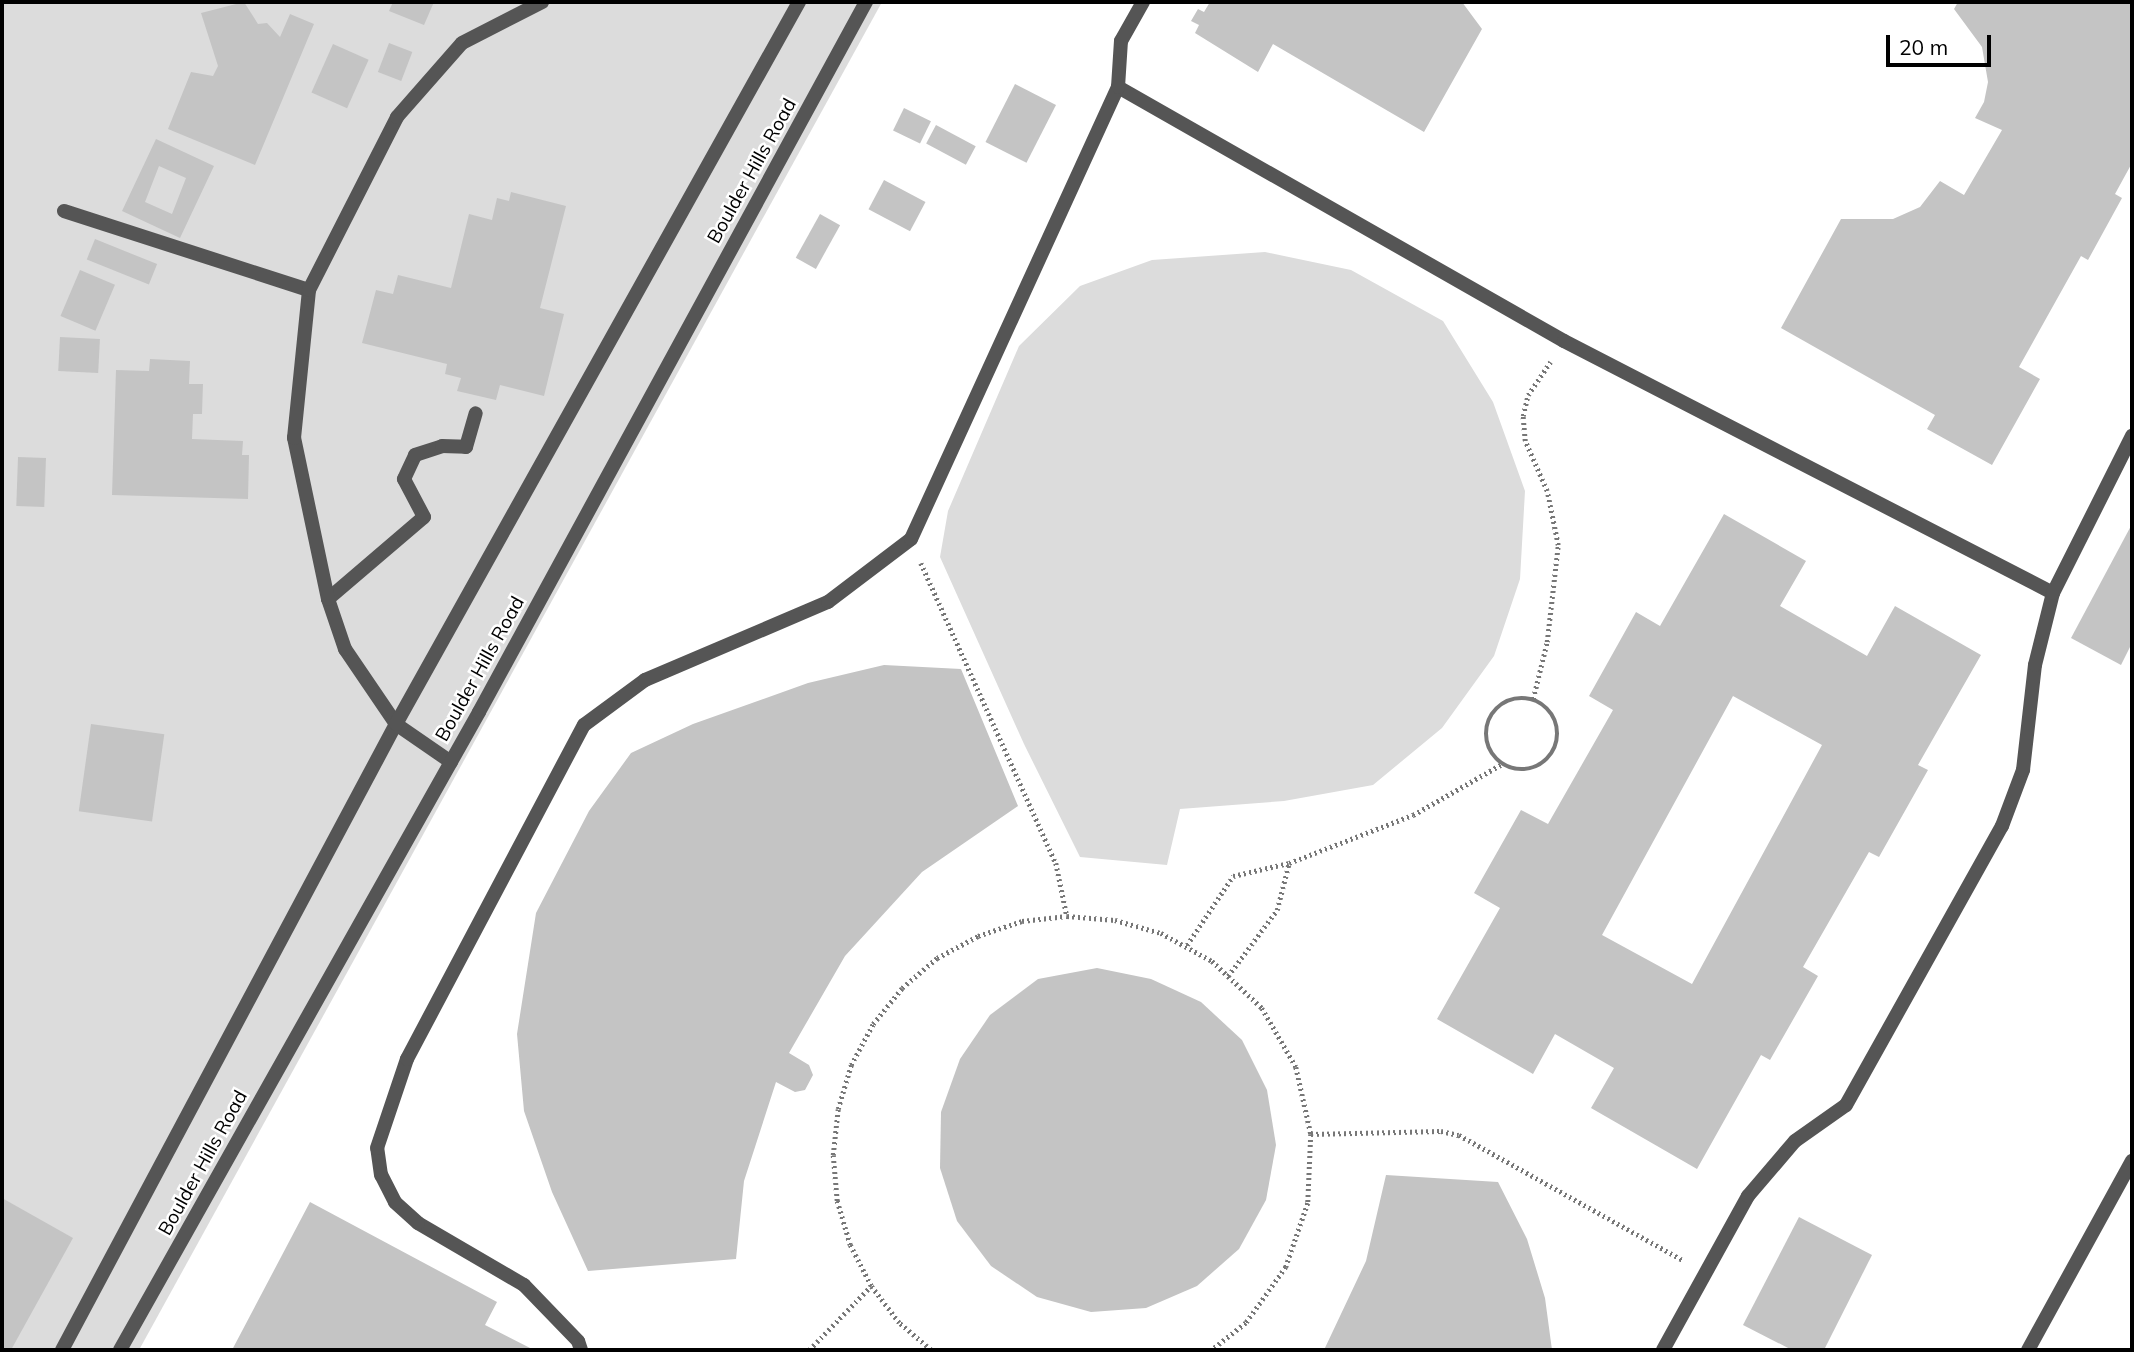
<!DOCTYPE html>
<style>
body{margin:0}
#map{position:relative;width:2134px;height:1352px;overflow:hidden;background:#fff;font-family:Mulish,sans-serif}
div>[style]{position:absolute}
.green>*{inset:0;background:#dcdcdc}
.building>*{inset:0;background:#c4c4c4;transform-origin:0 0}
.path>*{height:4.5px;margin-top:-2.25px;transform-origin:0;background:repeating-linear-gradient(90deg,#777 0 2px,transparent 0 5.5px)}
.path>.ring{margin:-2.25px;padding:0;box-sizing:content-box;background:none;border:4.5px solid #777;border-radius:50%}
.lane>*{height:14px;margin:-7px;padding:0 7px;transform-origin:7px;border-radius:7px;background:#555}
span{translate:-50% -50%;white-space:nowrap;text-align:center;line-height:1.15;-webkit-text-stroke:5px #fff;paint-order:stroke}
.street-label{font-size:19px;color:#000}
.frame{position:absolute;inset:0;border:4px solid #000;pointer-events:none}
.scale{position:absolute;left:1886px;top:35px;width:105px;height:32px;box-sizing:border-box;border:4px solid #000;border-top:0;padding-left:9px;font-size:21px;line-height:24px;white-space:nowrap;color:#000;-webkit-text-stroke:5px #fff;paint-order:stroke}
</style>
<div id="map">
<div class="green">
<i style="clip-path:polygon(2px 2px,882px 2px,139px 1350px,2px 1350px)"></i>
<i style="clip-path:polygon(1265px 252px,1351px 270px,1443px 321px,1493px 402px,1525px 491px,1520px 579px,1494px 656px,1442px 728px,1373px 785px,1284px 801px,1180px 809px,1167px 865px,1080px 857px,1024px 744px,940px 557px,948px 511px,1019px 346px,1080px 286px,1152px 260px)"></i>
</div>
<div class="building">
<i style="clip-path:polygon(244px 2px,258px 24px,267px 23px,280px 37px,290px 14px,314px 24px,255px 165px,168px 129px,191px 72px,213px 76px,218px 66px,201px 13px)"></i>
<i style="clip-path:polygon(393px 2px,434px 2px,424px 25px,389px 11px)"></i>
<i style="clip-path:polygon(1210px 2px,1462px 2px,1482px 29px,1424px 132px,1273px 44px,1258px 72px,1195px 33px,1199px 25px,1191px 21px,1198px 9px,1204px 12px)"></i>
<i style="clip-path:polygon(1958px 2px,2132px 2px,2132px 163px,2115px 194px,2122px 198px,2088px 260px,2081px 256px,2019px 367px,2040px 379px,1992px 465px,1927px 429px,1935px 415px,1781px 328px,1841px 219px,1893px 219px,1920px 207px,1940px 181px,1964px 195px,2002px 130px,1975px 118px,1984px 102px,1988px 82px,1982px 47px,1954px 9px)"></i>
<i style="left:389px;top:43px;width:25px;height:31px;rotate:21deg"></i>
<i style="left:333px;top:44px;width:39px;height:53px;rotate:24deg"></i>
<i style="left:1015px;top:84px;width:46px;height:65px;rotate:27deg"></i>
<i style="left:904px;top:108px;width:30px;height:25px;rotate:26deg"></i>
<i style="left:936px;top:125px;width:45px;height:21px;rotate:28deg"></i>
<i style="clip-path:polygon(evenodd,156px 139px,214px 166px,180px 238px,122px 211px,156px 139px,159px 166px,186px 178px,172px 214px,145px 202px,159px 166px)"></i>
<i style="left:884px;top:180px;width:47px;height:33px;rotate:28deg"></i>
<i style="clip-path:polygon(511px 192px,566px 206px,540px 308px,564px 314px,544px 396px,500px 385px,496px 400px,457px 391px,461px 378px,445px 374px,447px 364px,362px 343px,376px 290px,393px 294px,398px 275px,451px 288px,469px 214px,492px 220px,497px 198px,509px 201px)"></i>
<i style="left:820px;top:214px;width:23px;height:50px;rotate:29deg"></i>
<i style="left:95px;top:239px;width:67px;height:22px;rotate:22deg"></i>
<i style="left:80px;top:270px;width:38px;height:50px;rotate:23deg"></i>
<i style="left:60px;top:337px;width:40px;height:34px;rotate:3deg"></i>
<i style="clip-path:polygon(150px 359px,190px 361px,189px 384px,203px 384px,202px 414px,193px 414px,192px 439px,243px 441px,242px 455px,249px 455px,248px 499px,112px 495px,116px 370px,149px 371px)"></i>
<i style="left:18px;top:457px;width:28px;height:49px;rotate:2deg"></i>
<i style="clip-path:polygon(evenodd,1724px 514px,1806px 561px,1780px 606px,1867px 656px,1895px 606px,1981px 655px,1918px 765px,1928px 770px,1879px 857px,1869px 852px,1803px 967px,1818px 976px,1770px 1060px,1761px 1055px,1697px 1169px,1591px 1108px,1614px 1068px,1555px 1034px,1533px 1074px,1437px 1019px,1500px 908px,1474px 893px,1521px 810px,1548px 824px,1613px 710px,1589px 696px,1636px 612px,1660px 626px,1724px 514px,1733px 696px,1822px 745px,1692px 984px,1602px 935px,1733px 696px)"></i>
<i style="clip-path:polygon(2132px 524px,2132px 643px,2121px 665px,2071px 638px)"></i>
<i style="clip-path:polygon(884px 665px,961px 669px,1018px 806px,922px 872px,845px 956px,789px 1053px,809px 1065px,813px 1075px,805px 1090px,795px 1092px,776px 1082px,744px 1181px,736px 1259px,588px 1271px,552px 1192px,524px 1111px,517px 1034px,536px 913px,589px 811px,631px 753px,693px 724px,808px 683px)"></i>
<i style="left:91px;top:724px;width:74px;height:88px;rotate:8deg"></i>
<i style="clip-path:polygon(1097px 968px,1151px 979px,1201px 1002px,1242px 1040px,1267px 1090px,1276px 1145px,1266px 1200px,1239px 1249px,1197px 1286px,1146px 1308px,1091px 1312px,1037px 1297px,991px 1266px,957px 1221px,940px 1168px,941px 1112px,960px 1059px,990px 1015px,1038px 979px)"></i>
<i style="clip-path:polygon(1386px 1175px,1498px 1182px,1527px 1239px,1545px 1298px,1552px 1350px,1324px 1350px,1366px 1261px)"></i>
<i style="clip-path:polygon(2px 1198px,73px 1238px,11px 1350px,2px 1350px)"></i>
<i style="clip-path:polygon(310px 1202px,497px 1302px,485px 1325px,534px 1350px,232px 1350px)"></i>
<i style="clip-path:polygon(1799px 1217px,1872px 1255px,1824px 1350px,1792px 1350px,1743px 1325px)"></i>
</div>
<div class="path">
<i style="left:921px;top:563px;width:329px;rotate:65.8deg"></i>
<i style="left:1056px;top:863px;width:54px;rotate:78.3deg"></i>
<i class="ring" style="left:1486px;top:698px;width:67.5px;height:67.5px"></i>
<i style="left:1533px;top:699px;width:59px;rotate:-76.2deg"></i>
<i style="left:1547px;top:642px;width:98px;rotate:-83.5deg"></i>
<i style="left:1558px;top:545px;width:55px;rotate:-101.5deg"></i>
<i style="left:1547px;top:491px;width:55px;rotate:-113.7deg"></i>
<i style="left:1525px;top:441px;width:25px;rotate:-95deg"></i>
<i style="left:1523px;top:416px;width:22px;rotate:-77deg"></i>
<i style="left:1528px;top:395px;width:40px;rotate:-56deg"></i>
<i style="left:1187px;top:945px;width:83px;rotate:-56.3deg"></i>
<i style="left:1233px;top:876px;width:57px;rotate:-13.1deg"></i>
<i style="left:1289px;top:863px;width:133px;rotate:-21.2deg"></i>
<i style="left:1413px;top:815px;width:103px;rotate:-29.8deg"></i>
<i style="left:1228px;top:976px;width:82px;rotate:-53.4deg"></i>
<i style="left:1277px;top:910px;width:49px;rotate:-75.7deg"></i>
<i style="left:1311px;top:1134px;width:130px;rotate:-1.3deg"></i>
<i style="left:1441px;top:1131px;width:18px;rotate:13deg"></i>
<i style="left:1459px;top:1135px;width:258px;rotate:29.2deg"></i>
<i style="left:809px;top:1350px;width:89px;rotate:-45.9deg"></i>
<i style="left:931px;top:1350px;width:42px;rotate:-139.8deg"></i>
<i style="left:899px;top:1323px;width:46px;rotate:-127.1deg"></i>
<i style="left:871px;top:1286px;width:46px;rotate:-117.1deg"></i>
<i style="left:850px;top:1245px;width:46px;rotate:-106.5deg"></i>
<i style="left:837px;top:1201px;width:46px;rotate:-95deg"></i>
<i style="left:833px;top:1155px;width:46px;rotate:-83.8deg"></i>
<i style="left:838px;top:1109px;width:46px;rotate:-73.5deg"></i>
<i style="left:851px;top:1065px;width:47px;rotate:-61.8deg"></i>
<i style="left:873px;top:1024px;width:46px;rotate:-51.1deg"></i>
<i style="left:902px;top:988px;width:46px;rotate:-40.6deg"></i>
<i style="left:937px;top:958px;width:47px;rotate:-28.2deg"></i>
<i style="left:978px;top:936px;width:46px;rotate:-18.8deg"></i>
<i style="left:1022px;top:921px;width:45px;rotate:-6.3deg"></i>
<i style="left:1067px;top:916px;width:48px;rotate:4.8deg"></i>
<i style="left:1115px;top:920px;width:48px;rotate:15.8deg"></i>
<i style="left:1161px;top:933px;width:58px;rotate:28.8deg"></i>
<i style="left:1212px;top:961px;width:69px;rotate:43.2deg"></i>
<i style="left:1262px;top:1008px;width:68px;rotate:60deg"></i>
<i style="left:1296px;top:1067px;width:69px;rotate:77.4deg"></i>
<i style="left:1311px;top:1134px;width:69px;rotate:92.5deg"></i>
<i style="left:1308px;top:1203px;width:68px;rotate:109deg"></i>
<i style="left:1286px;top:1267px;width:69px;rotate:125.5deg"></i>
<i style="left:1246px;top:1323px;width:43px;rotate:141.5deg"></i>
</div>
<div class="lane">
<i style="left:1118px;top:87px;width:513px;rotate:29.66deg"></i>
<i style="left:1564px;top:341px;width:550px;rotate:27.26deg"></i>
<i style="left:64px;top:211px;width:257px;rotate:17.9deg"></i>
<i style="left:328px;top:599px;width:126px;rotate:-40.5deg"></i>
<i style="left:424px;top:517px;width:43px;rotate:-117.8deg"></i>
<i style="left:404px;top:479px;width:26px;rotate:-65deg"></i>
<i style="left:415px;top:455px;width:28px;rotate:-18deg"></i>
<i style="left:442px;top:446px;width:24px;rotate:2deg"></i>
<i style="left:466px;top:447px;width:35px;rotate:-74deg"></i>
<i style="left:451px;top:762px;width:67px;rotate:-145.4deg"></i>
<i style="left:396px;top:724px;width:91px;rotate:-124.2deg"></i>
<i style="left:345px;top:649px;width:53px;rotate:-108.8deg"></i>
<i style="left:328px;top:599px;width:165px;rotate:-101.9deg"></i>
<i style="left:294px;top:438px;width:149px;rotate:-84.2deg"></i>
<i style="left:309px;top:290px;width:194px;rotate:-63deg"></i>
<i style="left:397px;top:117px;width:98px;rotate:-48.7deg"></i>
<i style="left:462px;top:43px;width:90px;rotate:-27.1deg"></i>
<i style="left:62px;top:1350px;width:710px;rotate:-61.92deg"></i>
<i style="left:396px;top:724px;width:827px;rotate:-60.83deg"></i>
<i style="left:120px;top:1350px;width:732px;rotate:-60.63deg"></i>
<i style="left:479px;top:712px;width:809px;rotate:-61.41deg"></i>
<i style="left:581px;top:1350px;width:9px;rotate:-108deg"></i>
<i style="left:578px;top:1341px;width:78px;rotate:-134deg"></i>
<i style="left:524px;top:1285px;width:123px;rotate:-149.7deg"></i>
<i style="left:418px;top:1223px;width:31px;rotate:-138deg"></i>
<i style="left:395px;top:1202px;width:30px;rotate:-117deg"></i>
<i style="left:381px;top:1175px;width:27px;rotate:-98deg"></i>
<i style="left:377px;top:1148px;width:94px;rotate:-71.4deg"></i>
<i style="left:407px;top:1059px;width:378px;rotate:-62.1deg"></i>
<i style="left:584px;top:725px;width:76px;rotate:-36.4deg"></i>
<i style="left:645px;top:680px;width:199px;rotate:-23.1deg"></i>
<i style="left:828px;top:602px;width:104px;rotate:-37.2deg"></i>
<i style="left:911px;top:539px;width:497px;rotate:-65.4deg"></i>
<i style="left:1118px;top:87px;width:46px;rotate:-86.3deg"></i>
<i style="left:1121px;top:41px;width:45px;rotate:-60.6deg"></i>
<i style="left:1663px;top:1350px;width:176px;rotate:-61.1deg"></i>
<i style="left:1748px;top:1196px;width:72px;rotate:-49.5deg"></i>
<i style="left:1795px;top:1141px;width:62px;rotate:-35.2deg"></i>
<i style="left:1846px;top:1105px;width:320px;rotate:-60.8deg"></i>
<i style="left:2002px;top:826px;width:60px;rotate:-69.4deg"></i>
<i style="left:2023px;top:770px;width:106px;rotate:-83.5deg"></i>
<i style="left:2035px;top:665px;width:74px;rotate:-76deg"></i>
<i style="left:2053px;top:593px;width:176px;rotate:-63.3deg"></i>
<i style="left:2028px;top:1350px;width:216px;rotate:-61.2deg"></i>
</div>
<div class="street-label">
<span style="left:752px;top:171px;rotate:-61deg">Boulder Hills Road</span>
<span style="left:480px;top:669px;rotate:-61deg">Boulder Hills Road</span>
<span style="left:203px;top:1163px;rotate:-61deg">Boulder Hills Road</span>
</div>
<div class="frame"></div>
<div class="scale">20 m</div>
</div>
